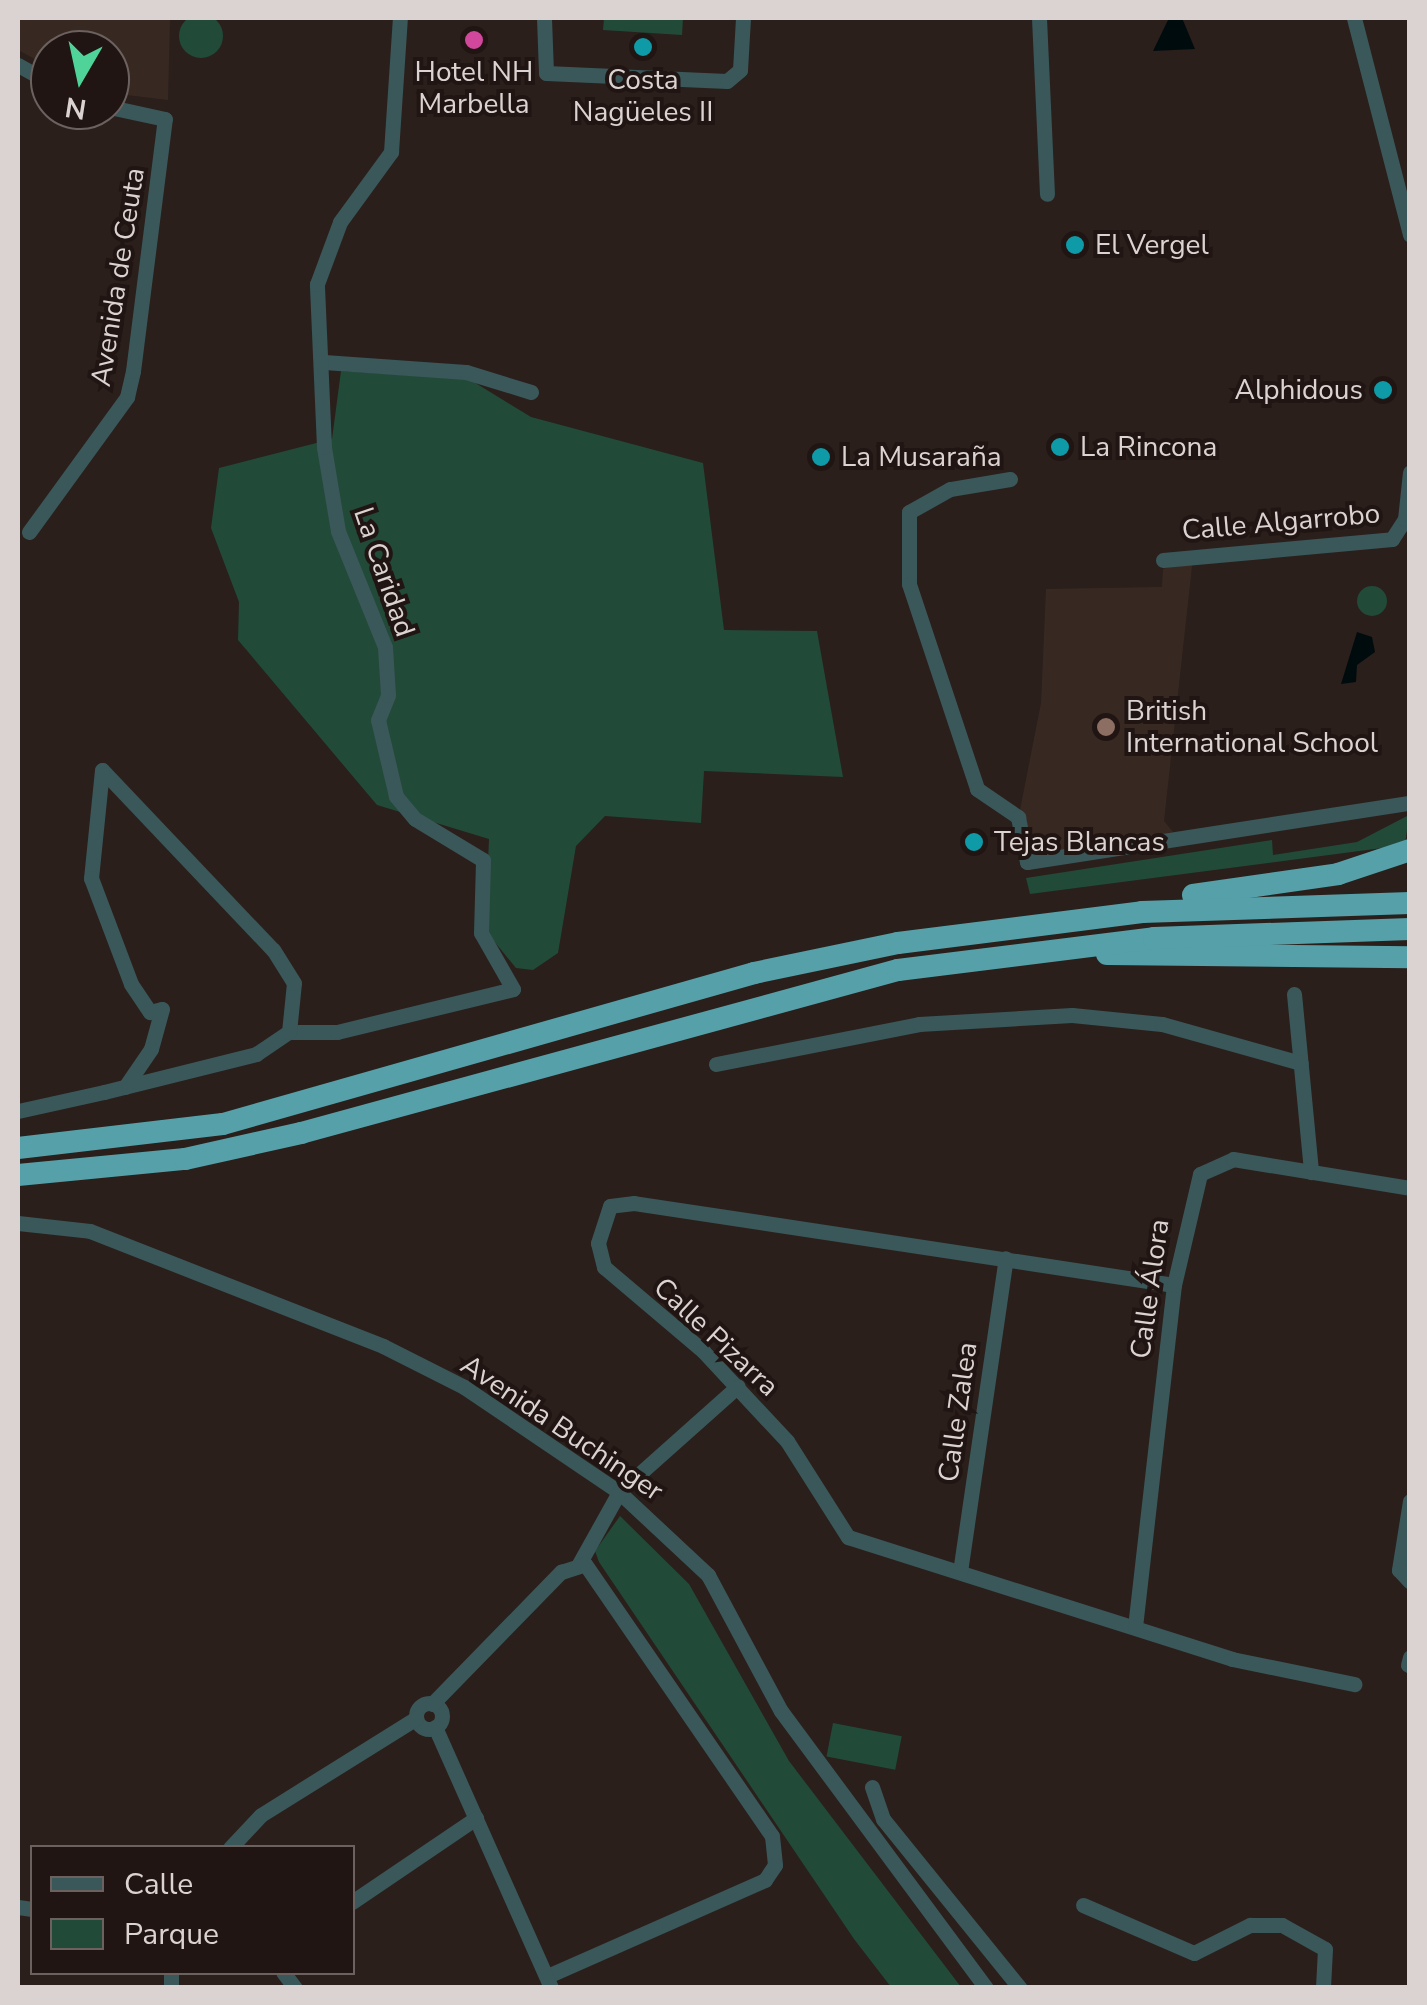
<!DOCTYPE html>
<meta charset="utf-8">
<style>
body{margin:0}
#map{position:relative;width:1427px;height:2005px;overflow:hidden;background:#2a1f1b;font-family:"Nunito Sans",sans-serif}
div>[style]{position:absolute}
.built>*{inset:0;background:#382822}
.green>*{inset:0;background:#224a38;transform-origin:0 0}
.round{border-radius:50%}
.water>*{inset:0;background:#000b0e}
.minor>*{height:15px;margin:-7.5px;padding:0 7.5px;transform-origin:7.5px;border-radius:7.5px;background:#3a575a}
.minor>.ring{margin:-7.5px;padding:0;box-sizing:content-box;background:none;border:15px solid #3a575a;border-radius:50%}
.highway>*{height:22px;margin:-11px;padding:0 11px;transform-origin:11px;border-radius:11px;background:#55a0a9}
.dots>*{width:28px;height:28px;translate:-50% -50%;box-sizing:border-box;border:5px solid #201512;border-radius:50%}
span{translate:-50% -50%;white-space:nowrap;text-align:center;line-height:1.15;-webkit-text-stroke:8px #201512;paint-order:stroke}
.poi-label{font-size:28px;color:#dbd3d1}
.left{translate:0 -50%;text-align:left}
.right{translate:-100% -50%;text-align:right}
.street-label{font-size:28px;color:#dbd3d1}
.frame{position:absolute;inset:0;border:20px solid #dbd3d1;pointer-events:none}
.legend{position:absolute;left:30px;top:1845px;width:325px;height:130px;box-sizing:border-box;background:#201512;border:2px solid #6b615e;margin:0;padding:12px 18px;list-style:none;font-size:30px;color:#dbd3d1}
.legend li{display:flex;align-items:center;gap:20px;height:50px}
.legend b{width:50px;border:2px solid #6b615e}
.north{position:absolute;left:30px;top:30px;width:100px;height:100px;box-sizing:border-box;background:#201512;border:2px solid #6b615e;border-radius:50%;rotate:189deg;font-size:28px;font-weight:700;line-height:40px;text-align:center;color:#dbd3d1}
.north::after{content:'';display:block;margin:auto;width:35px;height:45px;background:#4fd399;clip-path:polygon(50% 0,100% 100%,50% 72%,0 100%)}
</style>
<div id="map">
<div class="built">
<i style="clip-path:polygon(18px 18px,170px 18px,168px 100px,110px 93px,110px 50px,50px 50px,50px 67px,18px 50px)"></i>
<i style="clip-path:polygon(1193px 557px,1164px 821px,1173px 832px,1045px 859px,1030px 852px,1020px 810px,1041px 703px,1046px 589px,1162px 587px,1163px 569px)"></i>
</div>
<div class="green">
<i class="round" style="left:179px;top:14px;width:44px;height:44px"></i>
<i style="clip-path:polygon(604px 18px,683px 18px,682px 35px,603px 30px)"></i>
<i style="clip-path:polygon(341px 371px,469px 379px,531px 417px,703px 463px,724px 630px,817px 631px,843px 777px,704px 771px,701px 823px,605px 816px,576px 846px,558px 953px,533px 970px,516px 968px,485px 930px,489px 839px,377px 805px,238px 640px,239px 602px,211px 528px,219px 468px,332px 439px)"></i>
<i class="round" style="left:1357px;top:586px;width:30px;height:30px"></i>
<i style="clip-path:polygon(1409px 815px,1405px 845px,1030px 894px,1026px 878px,1272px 840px,1273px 855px,1357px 842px)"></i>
<i style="clip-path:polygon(620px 1516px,689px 1584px,789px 1761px,961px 1987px,891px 1987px,854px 1939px,599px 1562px,595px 1551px)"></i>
<i style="left:833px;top:1723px;width:70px;height:34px;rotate:11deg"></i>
</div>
<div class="water">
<i style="clip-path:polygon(1169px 18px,1182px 18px,1195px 49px,1153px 51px)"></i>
<i style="clip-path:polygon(1357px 632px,1372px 637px,1375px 652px,1357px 665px,1356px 682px,1341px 684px)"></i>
</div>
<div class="minor">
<i style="left:544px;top:18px;width:55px;rotate:87.9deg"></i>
<i style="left:546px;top:73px;width:181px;rotate:2.5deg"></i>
<i style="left:727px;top:81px;width:17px;rotate:-40deg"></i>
<i style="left:740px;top:70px;width:52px;rotate:-86.7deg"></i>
<i style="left:1039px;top:18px;width:176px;rotate:87.4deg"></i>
<i style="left:1354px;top:18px;width:224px;rotate:75.5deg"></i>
<i style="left:18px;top:65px;width:37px;rotate:29deg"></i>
<i style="left:324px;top:362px;width:142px;rotate:4deg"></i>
<i style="left:466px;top:372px;width:68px;rotate:17.1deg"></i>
<i style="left:1010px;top:479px;width:61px;rotate:170.5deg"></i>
<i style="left:950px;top:489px;width:47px;rotate:150.7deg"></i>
<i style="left:909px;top:512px;width:72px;rotate:90deg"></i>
<i style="left:909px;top:584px;width:216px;rotate:71.6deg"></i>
<i style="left:977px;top:789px;width:50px;rotate:34.3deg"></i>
<i style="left:1018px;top:817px;width:46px;rotate:78.7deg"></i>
<i style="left:1027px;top:862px;width:388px;rotate:-8.8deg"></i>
<i style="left:29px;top:532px;width:167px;rotate:-54deg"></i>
<i style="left:127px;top:397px;width:27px;rotate:-77deg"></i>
<i style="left:133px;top:371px;width:254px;rotate:-82.8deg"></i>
<i style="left:165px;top:119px;width:56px;rotate:-167.7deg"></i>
<i style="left:1163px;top:560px;width:230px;rotate:-5.2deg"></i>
<i style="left:1392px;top:539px;width:24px;rotate:-57deg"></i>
<i style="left:1405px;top:519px;width:47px;rotate:-83.9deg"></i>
<i style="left:1294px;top:994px;width:179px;rotate:84.5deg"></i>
<i style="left:289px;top:1032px;width:48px"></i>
<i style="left:337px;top:1032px;width:181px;rotate:-13.7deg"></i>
<i style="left:513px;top:989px;width:64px;rotate:-119.7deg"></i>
<i style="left:481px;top:933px;width:73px;rotate:-88.4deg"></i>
<i style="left:483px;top:860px;width:79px;rotate:-148.9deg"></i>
<i style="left:415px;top:819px;width:30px;rotate:-130deg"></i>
<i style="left:396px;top:796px;width:78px;rotate:-103.3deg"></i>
<i style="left:378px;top:720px;width:27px;rotate:-68deg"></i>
<i style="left:388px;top:695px;width:48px;rotate:-93.6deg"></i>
<i style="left:385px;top:647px;width:125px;rotate:-112.1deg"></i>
<i style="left:338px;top:531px;width:85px;rotate:-99.5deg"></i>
<i style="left:324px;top:447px;width:163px;rotate:-92.5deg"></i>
<i style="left:317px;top:284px;width:66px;rotate:-69.6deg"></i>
<i style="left:340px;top:222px;width:87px;rotate:-53.9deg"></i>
<i style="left:391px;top:152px;width:134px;rotate:-86.2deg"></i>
<i style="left:716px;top:1064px;width:207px;rotate:-11.1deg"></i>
<i style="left:919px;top:1024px;width:153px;rotate:-3.4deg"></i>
<i style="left:1072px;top:1015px;width:90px;rotate:5.7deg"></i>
<i style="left:1162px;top:1024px;width:144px;rotate:15.7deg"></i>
<i style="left:18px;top:1111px;width:88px;rotate:-12.5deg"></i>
<i style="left:104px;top:1092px;width:157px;rotate:-14deg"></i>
<i style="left:256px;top:1054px;width:40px;rotate:-34deg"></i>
<i style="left:289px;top:1032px;width:49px;rotate:-84.2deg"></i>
<i style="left:294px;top:983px;width:39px;rotate:-122deg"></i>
<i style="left:273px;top:950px;width:248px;rotate:-133.5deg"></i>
<i style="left:102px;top:770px;width:109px;rotate:95.8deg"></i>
<i style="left:91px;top:878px;width:113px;rotate:69.3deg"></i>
<i style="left:131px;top:984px;width:34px;rotate:56deg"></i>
<i style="left:150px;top:1012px;width:12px;rotate:-14deg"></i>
<i style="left:162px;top:1009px;width:41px;rotate:105.4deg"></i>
<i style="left:151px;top:1049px;width:46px;rotate:124.4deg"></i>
<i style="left:18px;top:1223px;width:72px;rotate:6.3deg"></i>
<i style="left:90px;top:1231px;width:315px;rotate:21.4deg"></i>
<i style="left:383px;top:1346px;width:91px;rotate:26.8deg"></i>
<i style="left:464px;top:1387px;width:187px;rotate:34.1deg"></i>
<i style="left:619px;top:1492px;width:122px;rotate:43deg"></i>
<i style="left:708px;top:1575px;width:154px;rotate:61.8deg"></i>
<i style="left:781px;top:1711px;width:345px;rotate:53.5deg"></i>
<i style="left:1174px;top:1285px;width:546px;rotate:-171.37deg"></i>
<i style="left:634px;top:1203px;width:24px;rotate:173deg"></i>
<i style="left:610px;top:1206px;width:39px;rotate:108deg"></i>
<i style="left:598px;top:1243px;width:25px;rotate:76deg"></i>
<i style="left:604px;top:1267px;width:130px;rotate:40.3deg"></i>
<i style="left:703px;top:1351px;width:123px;rotate:47deg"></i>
<i style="left:787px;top:1441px;width:114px;rotate:57.6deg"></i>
<i style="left:848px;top:1537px;width:403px;rotate:17.6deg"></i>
<i style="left:1232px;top:1659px;width:125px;rotate:11.6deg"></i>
<i style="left:1410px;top:1501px;width:70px;rotate:99.1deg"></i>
<i style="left:1399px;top:1570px;width:16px;rotate:47deg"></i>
<i style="left:579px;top:1564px;width:82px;rotate:-60.9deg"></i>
<i style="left:619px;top:1492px;width:159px;rotate:-41.7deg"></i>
<i style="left:960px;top:1572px;width:317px;rotate:-81.7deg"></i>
<i style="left:1135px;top:1627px;width:344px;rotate:-83.5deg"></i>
<i style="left:1174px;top:1285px;width:114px;rotate:-76.8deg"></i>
<i style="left:1200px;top:1174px;width:36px;rotate:-24deg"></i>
<i style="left:1233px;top:1159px;width:179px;rotate:9.3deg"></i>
<i style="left:1408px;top:1665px;width:8px;rotate:-76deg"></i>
<i class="ring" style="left:416px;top:1703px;width:11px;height:11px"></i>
<i style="left:432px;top:1704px;width:185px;rotate:-45.7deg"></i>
<i style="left:561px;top:1572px;width:25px;rotate:-18deg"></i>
<i style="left:585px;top:1564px;width:330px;rotate:55.5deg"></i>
<i style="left:772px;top:1836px;width:29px;rotate:84deg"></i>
<i style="left:775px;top:1865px;width:18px;rotate:124deg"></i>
<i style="left:765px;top:1880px;width:238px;rotate:156.2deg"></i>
<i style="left:435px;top:1727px;width:286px;rotate:66deg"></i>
<i style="left:872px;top:1787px;width:34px;rotate:71deg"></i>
<i style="left:883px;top:1819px;width:218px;rotate:51deg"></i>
<i style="left:230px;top:1848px;width:45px;rotate:-46.8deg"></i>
<i style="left:261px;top:1815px;width:183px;rotate:-32deg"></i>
<i style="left:352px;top:1902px;width:150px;rotate:-34.1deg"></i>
<i style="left:1083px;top:1905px;width:121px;rotate:23.4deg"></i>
<i style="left:1194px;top:1953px;width:63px;rotate:-26.6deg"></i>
<i style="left:1250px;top:1925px;width:32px"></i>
<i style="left:1282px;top:1925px;width:49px;rotate:29.2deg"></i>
<i style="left:1325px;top:1949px;width:39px;rotate:93deg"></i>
<i style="left:18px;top:1907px;width:14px;rotate:8deg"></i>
<i style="left:171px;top:1972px;width:16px;rotate:90deg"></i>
<i style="left:283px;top:1972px;width:20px;rotate:53deg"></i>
</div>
<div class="highway">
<i style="left:1193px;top:895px;width:147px;rotate:-8.2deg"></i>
<i style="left:1338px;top:874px;width:76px;rotate:-18.4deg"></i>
<i style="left:1107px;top:954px;width:303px;rotate:0.6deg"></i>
<i style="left:18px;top:1148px;width:206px;rotate:-6.7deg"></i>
<i style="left:223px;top:1124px;width:552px;rotate:-15.87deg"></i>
<i style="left:754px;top:973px;width:147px;rotate:-11.8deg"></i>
<i style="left:898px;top:943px;width:246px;rotate:-7.2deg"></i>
<i style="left:1142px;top:912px;width:268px;rotate:-1.9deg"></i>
<i style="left:18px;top:1175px;width:168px;rotate:-5.5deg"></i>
<i style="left:185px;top:1159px;width:119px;rotate:-12.6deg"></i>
<i style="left:301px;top:1133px;width:619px;rotate:-15.27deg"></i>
<i style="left:898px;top:970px;width:258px;rotate:-7.1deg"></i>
<i style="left:1154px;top:938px;width:256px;rotate:-2deg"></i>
</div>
<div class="dots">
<i style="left:474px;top:40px;background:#d1479c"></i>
<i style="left:643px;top:47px;background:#0f9aa8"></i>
<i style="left:1075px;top:245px;background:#0f9aa8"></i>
<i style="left:1383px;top:390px;background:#0f9aa8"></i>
<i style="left:1060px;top:447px;background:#0f9aa8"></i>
<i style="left:821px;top:457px;background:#0f9aa8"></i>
<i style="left:1106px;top:727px;background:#8d6e63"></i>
<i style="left:974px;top:842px;background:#0f9aa8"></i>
</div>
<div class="poi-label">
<span style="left:474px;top:88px">Hotel NH<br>Marbella</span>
<span style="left:643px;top:96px">Costa<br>Nagüeles II</span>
<span class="left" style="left:1095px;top:245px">El Vergel</span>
<span class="right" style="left:1363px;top:390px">Alphidous</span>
<span class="left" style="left:1080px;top:447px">La Rincona</span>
<span class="left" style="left:841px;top:457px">La Musaraña</span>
<span class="left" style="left:1126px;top:727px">British<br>International School</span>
<span class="left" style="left:994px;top:842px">Tejas Blancas</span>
</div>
<div class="street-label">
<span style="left:118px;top:277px;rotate:-81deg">Avenida de Ceuta</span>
<span style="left:1281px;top:522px;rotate:-5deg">Calle Algarrobo</span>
<span style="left:384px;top:572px;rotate:71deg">La Caridad</span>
<span style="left:1150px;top:1289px;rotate:-82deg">Calle Álora</span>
<span style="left:716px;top:1337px;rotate:43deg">Calle Pizarra</span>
<span style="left:958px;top:1412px;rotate:-82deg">Calle Zalea</span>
<span style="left:562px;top:1428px;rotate:34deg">Avenida Buchinger</span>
</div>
<div class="frame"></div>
<ul class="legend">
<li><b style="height:12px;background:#3a575a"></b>Calle</li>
<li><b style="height:28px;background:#224a38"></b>Parque</li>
</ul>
<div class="north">N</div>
</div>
